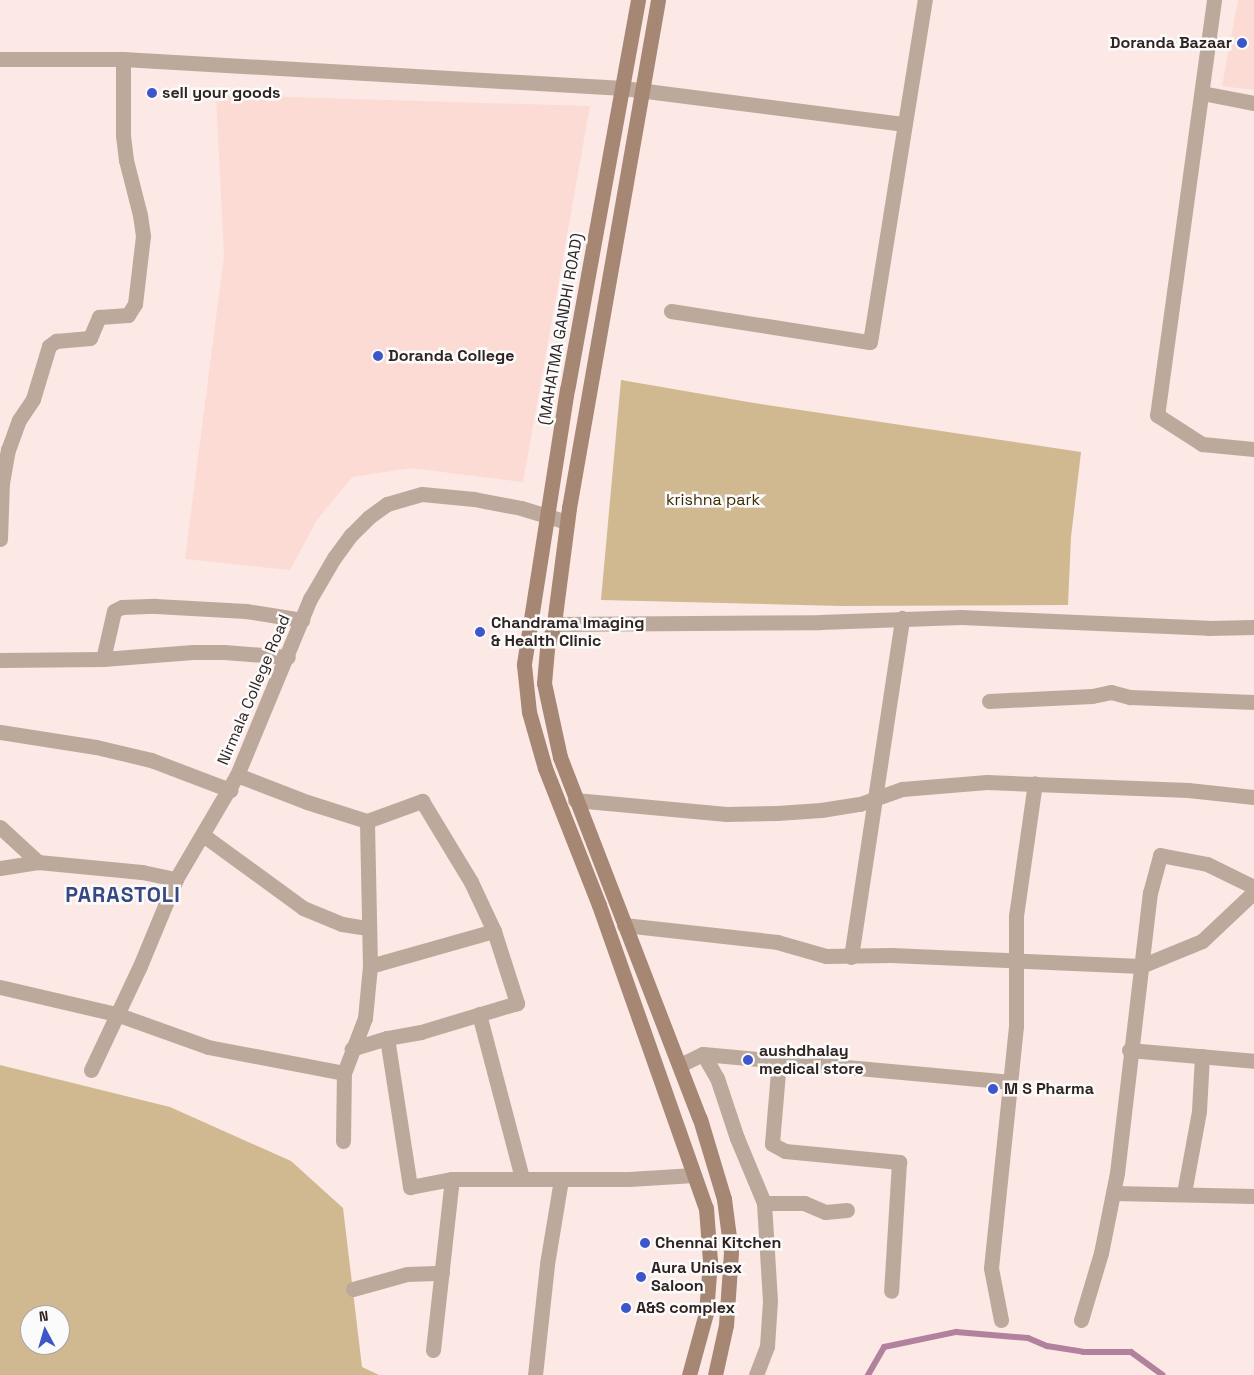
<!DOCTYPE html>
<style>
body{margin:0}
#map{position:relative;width:1254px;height:1375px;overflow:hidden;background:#fce8e4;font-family:"Space Grotesk",sans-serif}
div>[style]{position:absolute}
.built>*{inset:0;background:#fcdbd4}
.green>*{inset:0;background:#d0b891}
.stream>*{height:6px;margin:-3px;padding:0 3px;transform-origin:3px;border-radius:3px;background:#b1829e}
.street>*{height:15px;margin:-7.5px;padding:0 7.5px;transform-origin:7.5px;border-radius:7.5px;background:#bda99b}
.secondary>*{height:15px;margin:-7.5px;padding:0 7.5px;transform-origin:7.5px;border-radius:7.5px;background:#a58773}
.dots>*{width:14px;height:14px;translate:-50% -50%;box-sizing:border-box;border:2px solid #fbfbfb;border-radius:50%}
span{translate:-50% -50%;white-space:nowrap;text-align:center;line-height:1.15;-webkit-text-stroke:5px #fbfbfb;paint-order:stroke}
.poi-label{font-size:16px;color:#302422;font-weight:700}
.right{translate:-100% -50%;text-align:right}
.left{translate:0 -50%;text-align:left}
.street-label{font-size:16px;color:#302422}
.park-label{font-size:16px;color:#3e2a03}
.district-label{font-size:21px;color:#364782;font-weight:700;letter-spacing:1px}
.north{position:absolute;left:20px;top:1305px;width:50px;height:50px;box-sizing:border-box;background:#fbfbfb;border:1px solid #aaa5a4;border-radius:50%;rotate:354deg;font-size:14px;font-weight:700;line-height:20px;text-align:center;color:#302422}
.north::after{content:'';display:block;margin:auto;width:18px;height:22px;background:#3d56c9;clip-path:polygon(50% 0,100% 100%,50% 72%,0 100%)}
</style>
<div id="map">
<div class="built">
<i style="clip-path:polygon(1238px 0,1254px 0,1254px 90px,1222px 86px)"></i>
<i style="clip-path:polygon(216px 95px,590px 106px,523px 482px,411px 468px,352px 477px,317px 520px,290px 570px,185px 559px,224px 256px)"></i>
</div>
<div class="green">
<i style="clip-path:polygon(621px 380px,754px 403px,1081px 452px,1071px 537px,1068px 605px,841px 606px,601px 600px)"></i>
<i style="clip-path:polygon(evenodd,0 1065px,170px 1107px,291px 1161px,343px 1208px,362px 1367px,379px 1375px,0 1375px,0 1065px,30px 1315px,60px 1315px,60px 1345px,30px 1345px,30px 1315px)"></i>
</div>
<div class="stream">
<i style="left:868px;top:1375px;width:32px;rotate:-60deg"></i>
<i style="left:884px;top:1347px;width:74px;rotate:-11.8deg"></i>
<i style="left:956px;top:1332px;width:72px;rotate:4.8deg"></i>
<i style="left:1028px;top:1338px;width:21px;rotate:23deg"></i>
<i style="left:1047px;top:1346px;width:36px;rotate:9deg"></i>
<i style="left:1083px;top:1352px;width:48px"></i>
<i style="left:1131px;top:1352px;width:39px;rotate:36deg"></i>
</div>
<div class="street">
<i style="left:1214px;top:0;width:419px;rotate:97.8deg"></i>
<i style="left:1157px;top:415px;width:54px;rotate:32.8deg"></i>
<i style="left:1202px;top:444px;width:52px;rotate:5.5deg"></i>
<i style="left:0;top:59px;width:123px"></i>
<i style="left:123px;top:59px;width:501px;rotate:3.32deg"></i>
<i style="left:623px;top:88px;width:284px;rotate:7.3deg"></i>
<i style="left:1202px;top:93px;width:53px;rotate:10.9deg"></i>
<i style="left:671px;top:311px;width:201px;rotate:8.9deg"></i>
<i style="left:870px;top:342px;width:346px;rotate:-80.9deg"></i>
<i style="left:0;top:539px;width:56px;rotate:-88deg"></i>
<i style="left:2px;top:483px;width:34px;rotate:-80deg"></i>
<i style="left:8px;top:450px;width:32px;rotate:-70deg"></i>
<i style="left:19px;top:420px;width:25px;rotate:-56deg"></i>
<i style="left:33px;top:399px;width:55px;rotate:-73.2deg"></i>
<i style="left:49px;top:346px;width:9px;rotate:-36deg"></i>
<i style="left:56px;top:341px;width:34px;rotate:-5deg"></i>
<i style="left:90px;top:338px;width:23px;rotate:-67deg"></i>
<i style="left:99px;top:317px;width:29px;rotate:-4deg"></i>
<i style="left:128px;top:315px;width:13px;rotate:-58deg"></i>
<i style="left:135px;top:304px;width:68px;rotate:-83.3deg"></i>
<i style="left:143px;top:236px;width:21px;rotate:-98deg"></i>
<i style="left:140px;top:215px;width:57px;rotate:-104.3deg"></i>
<i style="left:126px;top:160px;width:24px;rotate:-97deg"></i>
<i style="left:123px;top:136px;width:77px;rotate:-90deg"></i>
<i style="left:554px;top:624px;width:266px;rotate:-0.4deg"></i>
<i style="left:820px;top:622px;width:141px;rotate:-2deg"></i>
<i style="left:961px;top:617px;width:247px;rotate:2.5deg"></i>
<i style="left:1208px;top:628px;width:46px;rotate:-1.2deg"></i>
<i style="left:103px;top:659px;width:49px;rotate:-77.1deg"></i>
<i style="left:114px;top:611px;width:9px;rotate:-27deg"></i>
<i style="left:122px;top:607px;width:33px;rotate:-2deg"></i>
<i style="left:155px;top:606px;width:91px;rotate:3.1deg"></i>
<i style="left:246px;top:611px;width:57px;rotate:9.1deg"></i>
<i style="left:0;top:660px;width:103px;rotate:-0.6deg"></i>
<i style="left:103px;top:659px;width:90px;rotate:-4.4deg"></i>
<i style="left:193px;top:652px;width:31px"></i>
<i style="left:224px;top:652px;width:64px;rotate:4.5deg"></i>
<i style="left:989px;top:701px;width:103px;rotate:-2.8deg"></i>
<i style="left:1092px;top:696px;width:19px;rotate:-12deg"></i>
<i style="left:1111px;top:692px;width:20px;rotate:15deg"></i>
<i style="left:1130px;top:697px;width:124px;rotate:2.3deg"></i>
<i style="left:0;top:732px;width:97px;rotate:8.9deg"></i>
<i style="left:96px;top:747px;width:57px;rotate:13.3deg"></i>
<i style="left:151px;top:760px;width:85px;rotate:20.8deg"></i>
<i style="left:237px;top:775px;width:75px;rotate:21.1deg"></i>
<i style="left:307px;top:802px;width:63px;rotate:17.6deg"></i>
<i style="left:367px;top:821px;width:59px;rotate:-20deg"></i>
<i style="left:422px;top:801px;width:95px;rotate:58.8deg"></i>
<i style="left:471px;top:882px;width:54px;rotate:64.9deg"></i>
<i style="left:494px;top:931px;width:76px;rotate:72.3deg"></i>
<i style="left:517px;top:1003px;width:100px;rotate:163.2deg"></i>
<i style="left:421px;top:1032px;width:35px;rotate:170deg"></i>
<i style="left:387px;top:1038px;width:37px;rotate:163deg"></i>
<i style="left:575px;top:800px;width:152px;rotate:5.3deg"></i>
<i style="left:726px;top:814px;width:51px;rotate:-1.1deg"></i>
<i style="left:777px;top:813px;width:44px;rotate:-3.9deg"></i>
<i style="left:821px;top:810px;width:39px;rotate:-9deg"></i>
<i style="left:860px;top:804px;width:45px;rotate:-19.7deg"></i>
<i style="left:902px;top:789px;width:85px;rotate:-4.7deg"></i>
<i style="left:987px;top:782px;width:201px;rotate:2.3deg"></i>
<i style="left:1188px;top:790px;width:66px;rotate:6.1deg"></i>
<i style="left:0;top:827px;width:52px;rotate:42.6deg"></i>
<i style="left:38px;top:862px;width:104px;rotate:5.5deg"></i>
<i style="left:142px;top:872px;width:35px;rotate:12deg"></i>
<i style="left:203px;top:835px;width:124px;rotate:36.1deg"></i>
<i style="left:303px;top:908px;width:42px;rotate:22.3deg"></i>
<i style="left:342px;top:924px;width:26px;rotate:9deg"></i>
<i style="left:0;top:868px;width:38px;rotate:-9deg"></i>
<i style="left:624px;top:925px;width:154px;rotate:6.3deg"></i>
<i style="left:777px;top:942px;width:51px;rotate:15.9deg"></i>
<i style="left:826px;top:956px;width:65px;rotate:-0.9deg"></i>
<i style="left:891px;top:955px;width:250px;rotate:2.5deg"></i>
<i style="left:1141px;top:966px;width:66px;rotate:-22.3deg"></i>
<i style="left:1202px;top:941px;width:71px;rotate:-43.3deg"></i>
<i style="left:851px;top:957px;width:343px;rotate:-81.4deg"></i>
<i style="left:370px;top:966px;width:129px;rotate:-15.8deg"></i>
<i style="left:0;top:987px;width:119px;rotate:13.1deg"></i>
<i style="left:116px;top:1014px;width:98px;rotate:19.7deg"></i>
<i style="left:208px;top:1047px;width:138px;rotate:10.8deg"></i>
<i style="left:479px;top:1014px;width:170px;rotate:75.3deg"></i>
<i style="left:387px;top:1038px;width:151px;rotate:81.2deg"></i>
<i style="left:410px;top:1187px;width:43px;rotate:-10.8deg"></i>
<i style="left:452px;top:1179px;width:177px"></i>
<i style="left:629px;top:1179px;width:65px;rotate:-3.5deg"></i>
<i style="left:1129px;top:1050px;width:125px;rotate:5deg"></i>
<i style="left:703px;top:1054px;width:28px;rotate:60deg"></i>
<i style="left:717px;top:1078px;width:63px;rotate:71.6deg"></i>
<i style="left:737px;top:1138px;width:70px;rotate:67.4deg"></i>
<i style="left:779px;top:1060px;width:84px;rotate:94.8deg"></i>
<i style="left:772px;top:1144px;width:15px;rotate:28deg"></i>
<i style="left:785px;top:1151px;width:115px;rotate:5.5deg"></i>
<i style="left:899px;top:1162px;width:129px;rotate:93.5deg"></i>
<i style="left:680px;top:1065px;width:25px;rotate:-26deg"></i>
<i style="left:703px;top:1054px;width:307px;rotate:5.2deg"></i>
<i style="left:91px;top:1070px;width:115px;rotate:-64.8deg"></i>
<i style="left:140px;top:966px;width:94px;rotate:-67.5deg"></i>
<i style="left:176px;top:879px;width:121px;rotate:-59.6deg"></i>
<i style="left:237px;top:775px;width:191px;rotate:-67.5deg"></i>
<i style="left:310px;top:599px;width:48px;rotate:-59.7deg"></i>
<i style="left:334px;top:558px;width:29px;rotate:-54deg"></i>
<i style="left:351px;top:535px;width:25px;rotate:-45deg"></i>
<i style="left:369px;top:517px;width:22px;rotate:-36deg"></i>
<i style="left:387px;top:504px;width:36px;rotate:-16deg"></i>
<i style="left:422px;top:494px;width:52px;rotate:5.5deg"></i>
<i style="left:474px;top:499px;width:48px;rotate:10.8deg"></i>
<i style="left:521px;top:508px;width:48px;rotate:16.9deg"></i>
<i style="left:343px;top:1141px;width:68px;rotate:-89.2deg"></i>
<i style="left:344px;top:1073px;width:59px;rotate:-69.1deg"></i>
<i style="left:365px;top:1018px;width:52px;rotate:-84.5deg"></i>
<i style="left:370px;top:966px;width:145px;rotate:-91.2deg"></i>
<i style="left:1113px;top:1193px;width:141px;rotate:1.2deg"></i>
<i style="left:1184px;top:1193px;width:83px;rotate:-79.6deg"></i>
<i style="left:1199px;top:1111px;width:55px;rotate:-86.9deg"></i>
<i style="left:353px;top:1289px;width:56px;rotate:-15.5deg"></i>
<i style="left:407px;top:1274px;width:35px;rotate:-2deg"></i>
<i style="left:1001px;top:1320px;width:53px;rotate:-100.9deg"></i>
<i style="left:991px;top:1268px;width:243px;rotate:-84.1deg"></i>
<i style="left:1016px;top:1026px;width:110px;rotate:-90deg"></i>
<i style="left:1016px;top:916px;width:134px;rotate:-81.9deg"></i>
<i style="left:1081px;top:1320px;width:70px;rotate:-73.4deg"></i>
<i style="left:1101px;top:1253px;width:82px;rotate:-78.7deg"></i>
<i style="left:1117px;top:1173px;width:282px;rotate:-83.3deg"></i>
<i style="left:1150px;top:893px;width:39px;rotate:-75deg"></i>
<i style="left:1160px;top:855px;width:48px;rotate:10.8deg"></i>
<i style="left:1207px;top:864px;width:52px;rotate:26.1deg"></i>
<i style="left:433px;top:1350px;width:172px;rotate:-83.7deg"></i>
<i style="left:535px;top:1375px;width:112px;rotate:-83.8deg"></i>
<i style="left:547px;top:1264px;width:86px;rotate:-80.6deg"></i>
<i style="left:756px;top:1375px;width:31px;rotate:-69deg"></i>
<i style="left:767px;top:1346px;width:45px;rotate:-86.2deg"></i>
<i style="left:770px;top:1301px;width:98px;rotate:-93.5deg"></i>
<i style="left:764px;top:1203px;width:40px"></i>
<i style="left:804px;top:1203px;width:23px;rotate:23deg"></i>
<i style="left:825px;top:1212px;width:22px;rotate:-5deg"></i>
</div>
<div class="secondary">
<i style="left:638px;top:0;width:395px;rotate:100.3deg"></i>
<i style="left:567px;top:389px;width:279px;rotate:98.9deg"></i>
<i style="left:524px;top:665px;width:47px;rotate:83.9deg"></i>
<i style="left:529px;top:712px;width:58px;rotate:74.1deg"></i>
<i style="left:545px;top:768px;width:147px;rotate:68.5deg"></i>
<i style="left:599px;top:905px;width:321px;rotate:70.6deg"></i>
<i style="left:706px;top:1208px;width:53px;rotate:85.7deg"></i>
<i style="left:710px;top:1261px;width:52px;rotate:94.4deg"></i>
<i style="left:706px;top:1313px;width:64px;rotate:105.3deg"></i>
<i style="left:658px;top:0;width:516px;rotate:99.94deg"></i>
<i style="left:569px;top:508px;width:117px;rotate:97.4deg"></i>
<i style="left:554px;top:624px;width:26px;rotate:106deg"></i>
<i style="left:547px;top:649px;width:34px;rotate:95deg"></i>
<i style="left:544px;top:683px;width:76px;rotate:77.8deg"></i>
<i style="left:560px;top:757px;width:388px;rotate:68.9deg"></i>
<i style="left:700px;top:1119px;width:84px;rotate:73.3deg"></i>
<i style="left:724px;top:1199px;width:53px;rotate:82.5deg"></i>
<i style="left:731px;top:1252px;width:73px;rotate:93.9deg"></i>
<i style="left:726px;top:1325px;width:51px;rotate:102.4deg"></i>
</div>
<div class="dots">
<i style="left:1242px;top:43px;background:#3d56c9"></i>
<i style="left:152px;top:93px;background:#3d56c9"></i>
<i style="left:378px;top:356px;background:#3d56c9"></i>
<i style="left:480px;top:632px;background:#3d56c9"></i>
<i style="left:748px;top:1060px;background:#3d56c9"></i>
<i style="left:993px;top:1089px;background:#3d56c9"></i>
<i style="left:645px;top:1243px;background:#3d56c9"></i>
<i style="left:641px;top:1277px;background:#3d56c9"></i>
<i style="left:626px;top:1308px;background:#3d56c9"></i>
</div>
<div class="poi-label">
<span class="right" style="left:1232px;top:43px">Doranda Bazaar</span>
<span class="left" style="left:162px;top:93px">sell your goods</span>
<span class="left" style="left:388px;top:356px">Doranda College</span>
<span class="left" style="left:491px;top:632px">Chandrama Imaging<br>&amp; Health Clinic</span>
<span class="left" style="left:759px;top:1060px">aushdhalay<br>medical store</span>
<span class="left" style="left:1004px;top:1089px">M S Pharma</span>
<span class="left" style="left:655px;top:1243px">Chennai Kitchen</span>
<span class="left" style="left:651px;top:1277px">Aura Unisex<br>Saloon</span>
<span class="left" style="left:636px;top:1308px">A&amp;S complex</span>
</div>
<div class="street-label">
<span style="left:561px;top:329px;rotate:-80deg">(MAHATMA GANDHI ROAD)</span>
<span style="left:254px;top:690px;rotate:-67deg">Nirmala College Road</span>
</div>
<div class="park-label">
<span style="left:713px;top:500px">krishna park</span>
</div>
<div class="district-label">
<span style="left:123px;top:895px">PARASTOLI</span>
</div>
<div class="north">N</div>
</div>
